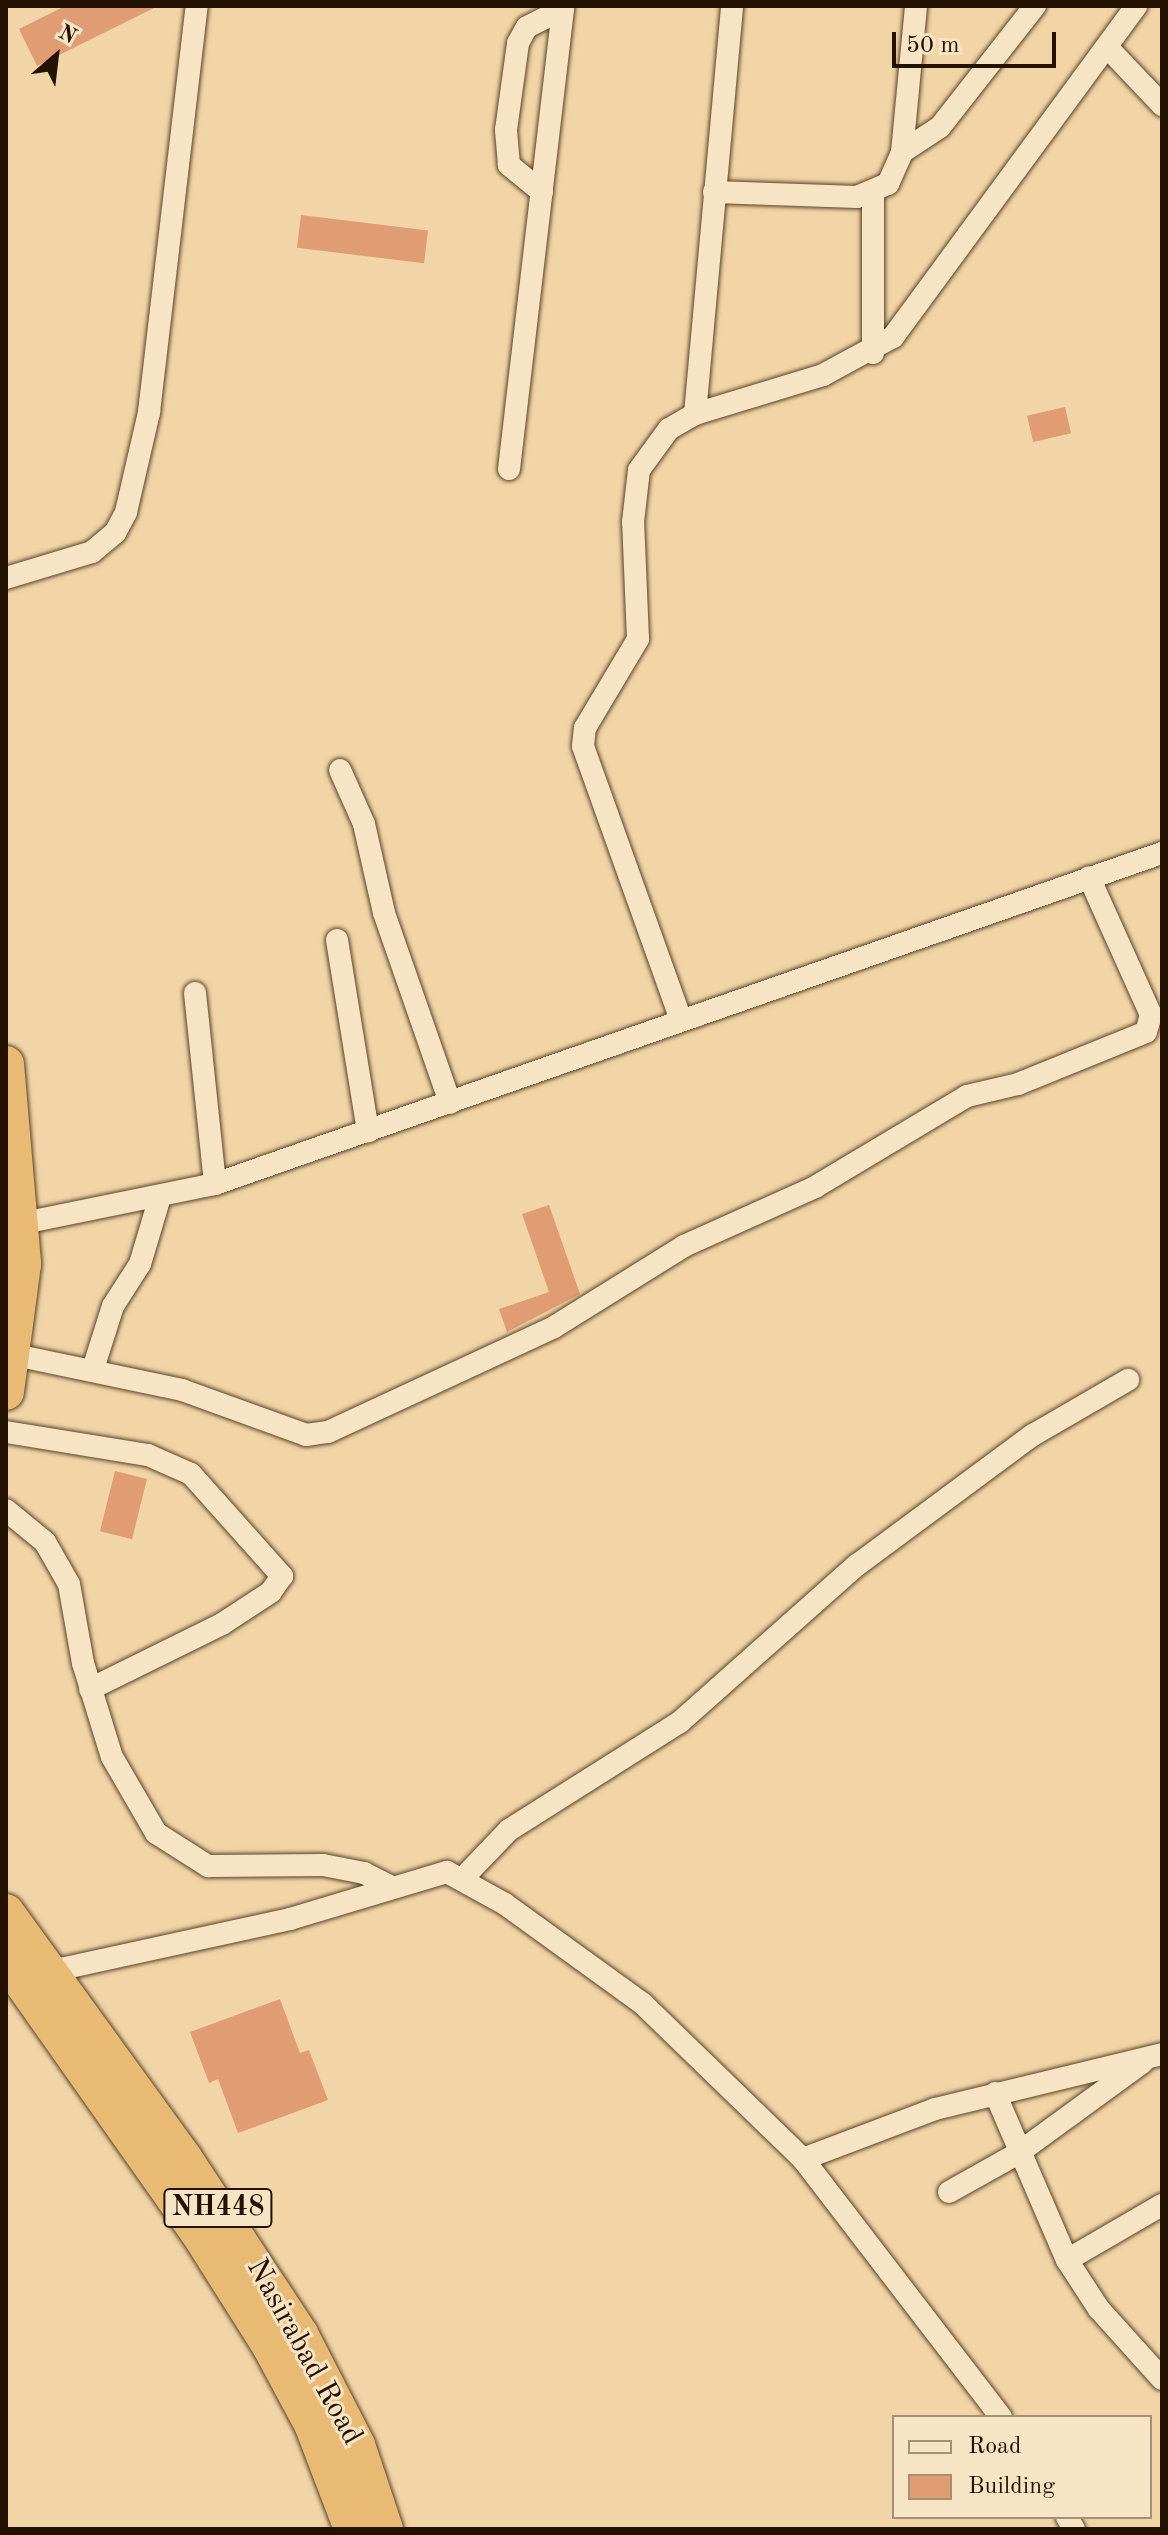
<!DOCTYPE html>
<style>
body{margin:0}
#map{position:relative;width:1168px;height:2535px;overflow:hidden;background:#f2d5a6;font-family:"Old Standard TT",serif}
div>[style]{position:absolute}
.building>*{inset:0;background:#e09d73;transform-origin:0 0}
.roads{filter:drop-shadow(0 0 2px #58422a) drop-shadow(0 0 2px #58422a)}
.minor>*{height:22px;margin:-11px;padding:0 11px;transform-origin:11px;border-radius:11px;background:#f7e4c5}
.trunk>*{height:36px;margin:-18px;padding:0 18px;transform-origin:18px;border-radius:18px;background:#e9ba73}
span{translate:-50% -50%;white-space:nowrap;text-align:center;line-height:1.15;-webkit-text-stroke:6px #f7e4c5;paint-order:stroke}
.shield-label span{padding:2px 6px;background:#f7e4c5;border:2px solid;border-radius:6px;-webkit-text-stroke-width:0}
.shield-label{font-size:28px;color:#241100;font-weight:700}
.street-label{font-size:30px;color:#241100}
.frame{position:absolute;inset:0;border:8px solid #241100;pointer-events:none}
.legend{position:absolute;left:892px;top:2415px;width:260px;height:104px;box-sizing:border-box;background:#f7e4c5;border:2px solid #a39076;margin:0;padding:10px 14px;list-style:none;font-size:24px;color:#241100}
.legend li{display:flex;align-items:center;gap:16px;height:40px}
.legend b{width:40px;border:2px solid #a39076}
.north{position:absolute;left:16px;top:16px;width:80px;height:80px;-webkit-text-stroke:6px #f7e4c5;paint-order:stroke;rotate:28deg;font-size:22px;font-weight:700;line-height:32px;text-align:center;color:#241100}
.north::after{content:'';display:block;margin:auto;width:28px;height:36px;background:#241100;clip-path:polygon(50% 0,100% 100%,50% 72%,0 100%)}
.scale{position:absolute;left:892px;top:32px;width:164px;height:36px;box-sizing:border-box;border:4px solid #241100;border-top:0;padding-left:10px;font-size:24px;line-height:28px;white-space:nowrap;color:#241100;-webkit-text-stroke:6px #f7e4c5;paint-order:stroke}
</style>
<div id="map">
<div class="building">
<i style="clip-path:polygon(65px 6px,158px 6px,37px 66px,19px 29px)"></i>
<i style="left:301px;top:215px;width:128px;height:33px;rotate:7deg"></i>
<i style="left:1065px;top:407px;width:27px;height:39px;rotate:77deg"></i>
<i style="clip-path:polygon(549px 1205px,580px 1294px,507px 1332px,499px 1309px,549px 1292px,522px 1214px)"></i>
<i style="left:115px;top:1471px;width:33px;height:62px;rotate:14deg"></i>
<i style="clip-path:polygon(280px 1999px,300px 2053px,309px 2050px,328px 2100px,238px 2133px,218px 2079px,209px 2083px,190px 2032px)"></i>
</div>
<div class="roads">
<div class="minor">
<i style="left:1108px;top:48px;width:79px;rotate:46.5deg"></i>
<i style="left:902px;top:152px;width:45px;rotate:-33.3deg"></i>
<i style="left:940px;top:127px;width:154px;rotate:-51.9deg"></i>
<i style="left:542px;top:192px;width:43px;rotate:-140.7deg"></i>
<i style="left:509px;top:165px;width:35px;rotate:-95deg"></i>
<i style="left:506px;top:130px;width:88px;rotate:-82.1deg"></i>
<i style="left:518px;top:43px;width:18px;rotate:-61deg"></i>
<i style="left:527px;top:27px;width:40px;rotate:-26.6deg"></i>
<i style="left:714px;top:192px;width:143px;rotate:2deg"></i>
<i style="left:857px;top:197px;width:34px;rotate:-23deg"></i>
<i style="left:888px;top:184px;width:35px;rotate:-66deg"></i>
<i style="left:902px;top:152px;width:147px;rotate:-84.5deg"></i>
<i style="left:873px;top:195px;width:158px;rotate:90deg"></i>
<i style="left:695px;top:414px;width:410px;rotate:-84.8deg"></i>
<i style="left:509px;top:469px;width:466px;rotate:-83.3deg"></i>
<i style="left:6px;top:578px;width:90px;rotate:-16.8deg"></i>
<i style="left:92px;top:552px;width:30px;rotate:-40deg"></i>
<i style="left:115px;top:533px;width:24px;rotate:-62deg"></i>
<i style="left:126px;top:512px;width:103px;rotate:-77deg"></i>
<i style="left:149px;top:412px;width:409px;rotate:-83.3deg"></i>
<i style="left:340px;top:770px;width:59px;rotate:66deg"></i>
<i style="left:364px;top:824px;width:91px;rotate:77.3deg"></i>
<i style="left:384px;top:913px;width:201px;rotate:70.8deg"></i>
<i style="left:337px;top:940px;width:194px;rotate:80.8deg"></i>
<i style="left:195px;top:993px;width:192px;rotate:84deg"></i>
<i style="left:681px;top:1020px;width:291px;rotate:-109.7deg"></i>
<i style="left:583px;top:746px;width:18px;rotate:-84deg"></i>
<i style="left:585px;top:728px;width:104px;rotate:-59.2deg"></i>
<i style="left:638px;top:639px;width:117px;rotate:-92.4deg"></i>
<i style="left:633px;top:522px;width:52px;rotate:-83.4deg"></i>
<i style="left:639px;top:470px;width:51px;rotate:-53.8deg"></i>
<i style="left:669px;top:429px;width:30px;rotate:-30deg"></i>
<i style="left:695px;top:414px;width:134px;rotate:-16.9deg"></i>
<i style="left:823px;top:375px;width:80px;rotate:-28.5deg"></i>
<i style="left:893px;top:337px;width:411px;rotate:-53.7deg"></i>
<i style="left:23px;top:1223px;width:196px;rotate:-11.5deg"></i>
<i style="left:215px;top:1184px;width:1003px;rotate:-19.27deg"></i>
<i style="left:15px;top:1355px;width:171px;rotate:11.8deg"></i>
<i style="left:182px;top:1390px;width:132px;rotate:19.9deg"></i>
<i style="left:306px;top:1435px;width:22px;rotate:-8deg"></i>
<i style="left:328px;top:1432px;width:249px;rotate:-24.9deg"></i>
<i style="left:554px;top:1327px;width:153px;rotate:-31.9deg"></i>
<i style="left:684px;top:1246px;width:144px;rotate:-24.2deg"></i>
<i style="left:815px;top:1187px;width:177px;rotate:-30.9deg"></i>
<i style="left:967px;top:1096px;width:52px;rotate:-13.2deg"></i>
<i style="left:1018px;top:1084px;width:138px;rotate:-22.1deg"></i>
<i style="left:1146px;top:1032px;width:18px;rotate:-74deg"></i>
<i style="left:1151px;top:1015px;width:151px;rotate:-114.2deg"></i>
<i style="left:93px;top:1369px;width:66px;rotate:-72.4deg"></i>
<i style="left:113px;top:1306px;width:50px;rotate:-57.3deg"></i>
<i style="left:140px;top:1264px;width:70px;rotate:-73.4deg"></i>
<i style="left:6px;top:1432px;width:144px;rotate:9.2deg"></i>
<i style="left:148px;top:1455px;width:47px;rotate:23.8deg"></i>
<i style="left:191px;top:1474px;width:137px;rotate:48.3deg"></i>
<i style="left:282px;top:1576px;width:19px;rotate:125deg"></i>
<i style="left:271px;top:1592px;width:59px;rotate:146.9deg"></i>
<i style="left:222px;top:1624px;width:147px;rotate:153.8deg"></i>
<i style="left:6px;top:1510px;width:50px;rotate:39.4deg"></i>
<i style="left:45px;top:1542px;width:48px;rotate:60.3deg"></i>
<i style="left:69px;top:1584px;width:80px;rotate:80deg"></i>
<i style="left:83px;top:1663px;width:98px;rotate:72.9deg"></i>
<i style="left:112px;top:1757px;width:88px;rotate:59.9deg"></i>
<i style="left:156px;top:1833px;width:62px;rotate:32.4deg"></i>
<i style="left:208px;top:1866px;width:115px;rotate:-0.5deg"></i>
<i style="left:323px;top:1865px;width:42px;rotate:11deg"></i>
<i style="left:364px;top:1873px;width:30px;rotate:27deg"></i>
<i style="left:463px;top:1878px;width:66px;rotate:-46.2deg"></i>
<i style="left:509px;top:1830px;width:202px;rotate:-32.3deg"></i>
<i style="left:680px;top:1722px;width:237px;rotate:-41.6deg"></i>
<i style="left:857px;top:1565px;width:219px;rotate:-36.5deg"></i>
<i style="left:1033px;top:1435px;width:110px;rotate:-30.1deg"></i>
<i style="left:47px;top:1972px;width:249px;rotate:-12.3deg"></i>
<i style="left:290px;top:1919px;width:164px;rotate:-16.7deg"></i>
<i style="left:447px;top:1872px;width:66px;rotate:28.9deg"></i>
<i style="left:505px;top:1904px;width:170px;rotate:35.9deg"></i>
<i style="left:643px;top:2004px;width:223px;rotate:44.1deg"></i>
<i style="left:803px;top:2159px;width:141px;rotate:-20.7deg"></i>
<i style="left:935px;top:2109px;width:234px;rotate:-13.6deg"></i>
<i style="left:995px;top:2093px;width:182px;rotate:66.7deg"></i>
<i style="left:1067px;top:2260px;width:59px;rotate:56.9deg"></i>
<i style="left:1099px;top:2309px;width:94px;rotate:48deg"></i>
<i style="left:803px;top:2159px;width:325px;rotate:52.5deg"></i>
<i style="left:949px;top:2192px;width:78px;rotate:-29.2deg"></i>
<i style="left:1017px;top:2154px;width:155px;rotate:-36.1deg"></i>
<i style="left:1067px;top:2260px;width:110px;rotate:-30.1deg"></i>
<i style="left:1067px;top:2517px;width:14px;rotate:60deg"></i>
</div>
<div class="trunk">
<i style="left:6px;top:1064px;width:201px;rotate:85.1deg"></i>
<i style="left:23px;top:1264px;width:129px;rotate:97.6deg"></i>
<i style="left:6px;top:1912px;width:304px;rotate:54.1deg"></i>
<i style="left:184px;top:2158px;width:211px;rotate:56.6deg"></i>
<i style="left:300px;top:2334px;width:125px;rotate:62.8deg"></i>
<i style="left:357px;top:2445px;width:89px;rotate:71.6deg"></i>
<i style="left:6px;top:1960px;width:333px;rotate:54.8deg"></i>
<i style="left:198px;top:2232px;width:135px;rotate:57.7deg"></i>
<i style="left:270px;top:2346px;width:89px;rotate:61.7deg"></i>
<i style="left:312px;top:2424px;width:112px;rotate:69.1deg"></i>
</div>
</div>
<div class="shield-label">
<span style="left:218px;top:2208px">NH448</span>
</div>
<div class="street-label">
<span style="left:304px;top:2352px;rotate:61deg">Nasirabad Road</span>
</div>
<div class="frame"></div>
<ul class="legend">
<li><b style="height:10px;background:#f7e4c5"></b>Road</li>
<li><b style="height:22px;background:#e09d73"></b>Building</li>
</ul>
<div class="north">N</div>
<div class="scale">50 m</div>
</div>
